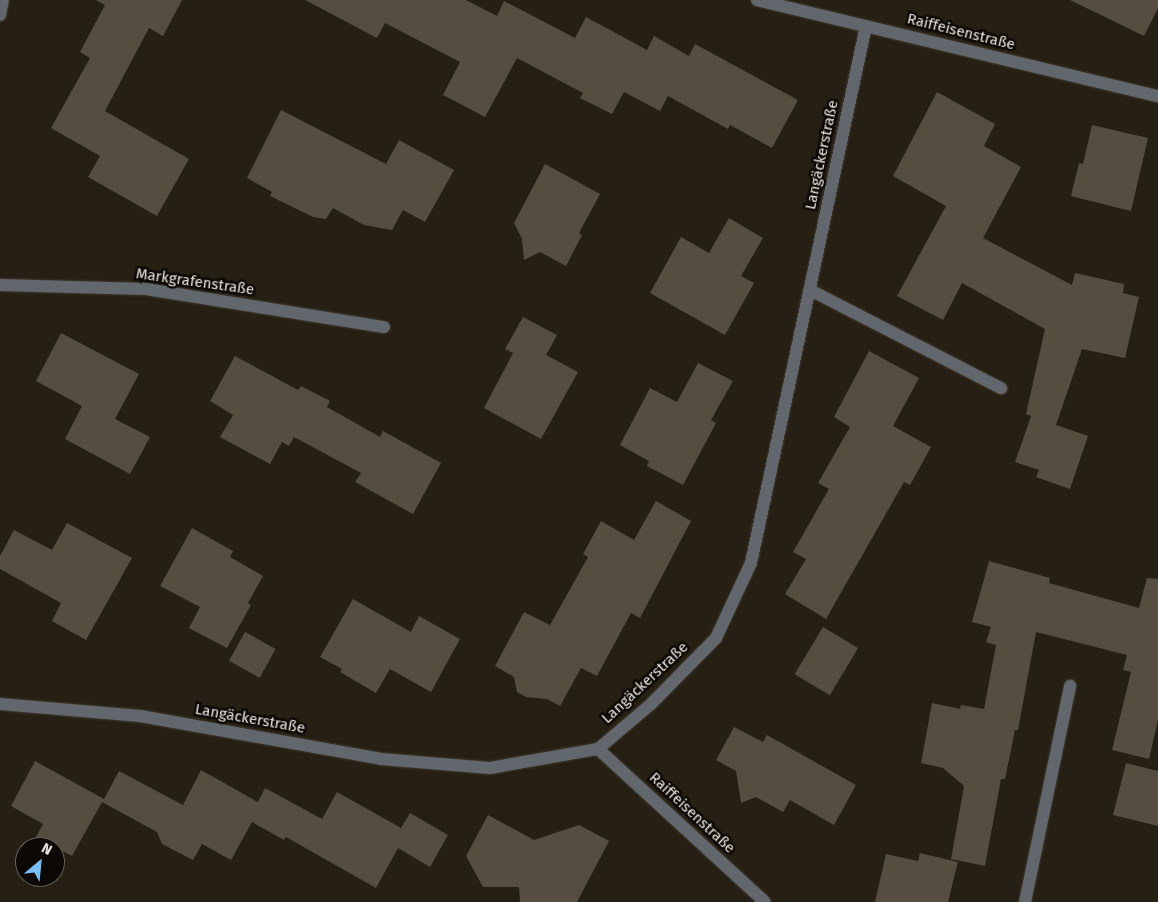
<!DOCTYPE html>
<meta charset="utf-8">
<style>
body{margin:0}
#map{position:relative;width:1158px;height:902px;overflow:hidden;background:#261f13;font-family:"Fira Sans",sans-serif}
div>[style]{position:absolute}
.building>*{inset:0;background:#554d40;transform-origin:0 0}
.roads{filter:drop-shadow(0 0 1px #413b2f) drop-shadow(0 0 1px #413b2f)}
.lane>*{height:12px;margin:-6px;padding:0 6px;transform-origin:6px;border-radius:6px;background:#61676c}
.street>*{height:12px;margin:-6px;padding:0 6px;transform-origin:6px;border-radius:6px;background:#61676c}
span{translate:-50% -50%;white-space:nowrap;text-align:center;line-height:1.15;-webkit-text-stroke:5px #0c0905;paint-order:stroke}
.street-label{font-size:15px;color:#e9e4dd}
.north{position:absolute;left:15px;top:837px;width:50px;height:50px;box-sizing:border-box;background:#0c0905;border:1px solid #64615b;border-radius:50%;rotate:28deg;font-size:14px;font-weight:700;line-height:20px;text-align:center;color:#e9e4dd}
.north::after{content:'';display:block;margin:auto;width:18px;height:22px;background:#77bff7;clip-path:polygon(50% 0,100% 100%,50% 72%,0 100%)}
</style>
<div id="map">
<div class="building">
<i style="clip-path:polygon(96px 0,182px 0,163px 36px,149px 28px,105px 111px,189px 159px,157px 216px,88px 177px,100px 156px,51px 128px,90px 58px,80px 52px,105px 5px)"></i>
<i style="clip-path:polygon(305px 0,466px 0,497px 16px,504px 1px,575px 38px,586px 17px,647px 50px,654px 36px,689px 56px,695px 44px,798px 100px,772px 148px,730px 125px,728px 129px,668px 96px,660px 111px,624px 92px,612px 114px,580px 98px,583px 93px,517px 58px,485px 117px,443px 95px,460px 62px,385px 23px,377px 38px)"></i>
<i style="clip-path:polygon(1070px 0,1158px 0,1158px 8px,1144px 36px)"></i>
<i style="clip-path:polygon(937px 92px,995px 124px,984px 146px,1021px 167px,983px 238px,1072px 285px,1075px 273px,1124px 284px,1123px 293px,1139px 297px,1125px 358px,1082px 349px,1056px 425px,1088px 436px,1070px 489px,1036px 477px,1039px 470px,1015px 462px,1031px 416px,1034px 417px,1026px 414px,1045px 329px,962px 283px,943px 320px,897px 296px,946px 206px,893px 176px)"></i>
<i style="clip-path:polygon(281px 110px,386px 164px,399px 140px,454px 170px,425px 222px,403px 210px,392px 230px,364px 225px,333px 208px,326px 219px,313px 217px,270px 196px,272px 192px,247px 178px)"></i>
<i style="clip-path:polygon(1092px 125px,1148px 138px,1131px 211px,1071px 196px,1079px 163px,1083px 164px)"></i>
<i style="clip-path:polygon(545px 164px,600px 194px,579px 233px,582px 235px,566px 266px,540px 252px,524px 260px,522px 239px,514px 223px)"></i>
<i style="clip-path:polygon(729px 218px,763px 238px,741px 276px,754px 283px,725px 335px,650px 293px,681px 237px,709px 253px)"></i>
<i style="clip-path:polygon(523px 317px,557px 335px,546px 355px,578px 372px,541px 439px,484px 408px,513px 353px,505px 349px)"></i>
<i style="clip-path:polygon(61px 333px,139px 374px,115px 419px,150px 437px,130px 474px,65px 439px,82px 406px,36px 381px)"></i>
<i style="clip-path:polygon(869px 351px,919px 378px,893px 426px,931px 447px,910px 485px,904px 482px,826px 619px,785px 594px,806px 559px,793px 552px,829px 489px,818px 483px,850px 427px,834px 417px)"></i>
<i style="clip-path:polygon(235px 356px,298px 390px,301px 386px,330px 401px,327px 407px,380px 437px,383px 431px,441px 463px,413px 514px,355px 482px,361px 473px,294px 437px,289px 446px,282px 442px,270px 464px,220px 437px,233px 415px,210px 401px)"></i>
<i style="clip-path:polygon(698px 363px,733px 381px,711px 420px,716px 423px,683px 485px,647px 466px,649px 461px,620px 445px,650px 388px,677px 402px)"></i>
<i style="clip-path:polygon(656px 501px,691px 521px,640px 618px,631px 613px,597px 676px,581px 668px,560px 706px,547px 699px,526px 697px,517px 692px,514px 677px,495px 666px,524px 612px,550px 625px,588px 557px,583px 554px,601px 521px,634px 540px)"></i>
<i style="clip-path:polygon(67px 523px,132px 558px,86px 640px,52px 621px,61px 603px,0 569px,0 556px,14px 530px,52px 550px)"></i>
<i style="clip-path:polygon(192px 528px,233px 551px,230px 557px,263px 576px,248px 603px,251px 605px,227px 648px,189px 628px,200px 607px,160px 586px)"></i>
<i style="clip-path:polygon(989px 561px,1050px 578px,1049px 583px,1139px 608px,1147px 578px,1158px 579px,1158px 720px,1149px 759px,1112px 750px,1131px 672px,1123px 670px,1127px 655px,1036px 632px,1018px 730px,1015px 730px,1005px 779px,1001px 779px,985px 866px,951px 859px,964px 786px,943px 768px,921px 763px,932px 703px,960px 709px,961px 705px,984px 709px,996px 645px,986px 642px,991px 627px,972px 622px)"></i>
<i style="clip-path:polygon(353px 599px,411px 632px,419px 616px,460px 639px,431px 692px,390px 669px,376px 693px,340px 672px,342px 669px,320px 657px)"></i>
<i style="left:823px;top:627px;width:41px;height:55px;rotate:31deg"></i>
<i style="left:245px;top:632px;width:35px;height:33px;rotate:29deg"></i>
<i style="clip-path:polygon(734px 727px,763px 742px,767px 735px,856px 785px,834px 825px,790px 800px,783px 812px,756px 797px,741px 803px,736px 771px,716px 760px)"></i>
<i style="clip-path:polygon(35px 761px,104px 799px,119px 771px,183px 805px,201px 770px,258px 802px,265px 788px,322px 819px,337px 792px,401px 828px,410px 813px,448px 835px,430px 867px,398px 848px,376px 888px,286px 837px,284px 840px,252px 822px,231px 860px,202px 844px,193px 860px,162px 844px,157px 832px,102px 802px,72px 856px,36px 837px,43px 824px,11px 806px)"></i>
<i style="clip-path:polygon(1126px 763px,1158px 771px,1158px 826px,1113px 815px)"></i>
<i style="clip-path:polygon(488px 815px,534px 840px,579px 825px,609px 841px,577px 902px,520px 902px,519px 887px,483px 887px,466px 856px)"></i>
<i style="clip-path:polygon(920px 853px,958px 862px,948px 902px,875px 902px,886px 854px,918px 861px)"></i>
</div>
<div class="roads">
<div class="lane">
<i style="left:810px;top:290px;width:215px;rotate:27.2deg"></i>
</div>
<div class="street">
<i style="left:757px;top:0;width:412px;rotate:13.5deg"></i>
<i style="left:0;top:15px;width:15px;rotate:-79deg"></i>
<i style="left:0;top:285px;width:146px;rotate:1.6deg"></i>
<i style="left:146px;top:289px;width:241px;rotate:9.1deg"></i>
<i style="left:0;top:704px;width:141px;rotate:4.9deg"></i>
<i style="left:140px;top:716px;width:245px;rotate:10.1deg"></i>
<i style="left:381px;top:759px;width:109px;rotate:4.7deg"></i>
<i style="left:490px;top:768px;width:110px;rotate:-10deg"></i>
<i style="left:598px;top:749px;width:70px;rotate:-40.3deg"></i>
<i style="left:651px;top:704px;width:93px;rotate:-45.4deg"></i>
<i style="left:716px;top:638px;width:83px;rotate:-65deg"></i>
<i style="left:751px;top:563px;width:549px;rotate:-77.91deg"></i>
<i style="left:598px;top:749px;width:226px;rotate:42.5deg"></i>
<i style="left:1025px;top:902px;width:221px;rotate:-78.2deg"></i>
</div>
</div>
<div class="street-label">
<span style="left:961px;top:32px;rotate:14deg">Raiffeisenstraße</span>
<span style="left:822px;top:155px;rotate:-78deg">Langäckerstraße</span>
<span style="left:195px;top:282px;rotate:8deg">Markgrafenstraße</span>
<span style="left:645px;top:683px;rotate:-43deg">Langäckerstraße</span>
<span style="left:250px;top:719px;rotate:10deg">Langäckerstraße</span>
<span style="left:692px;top:813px;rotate:43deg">Raiffeisenstraße</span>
</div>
<div class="north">N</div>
</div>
